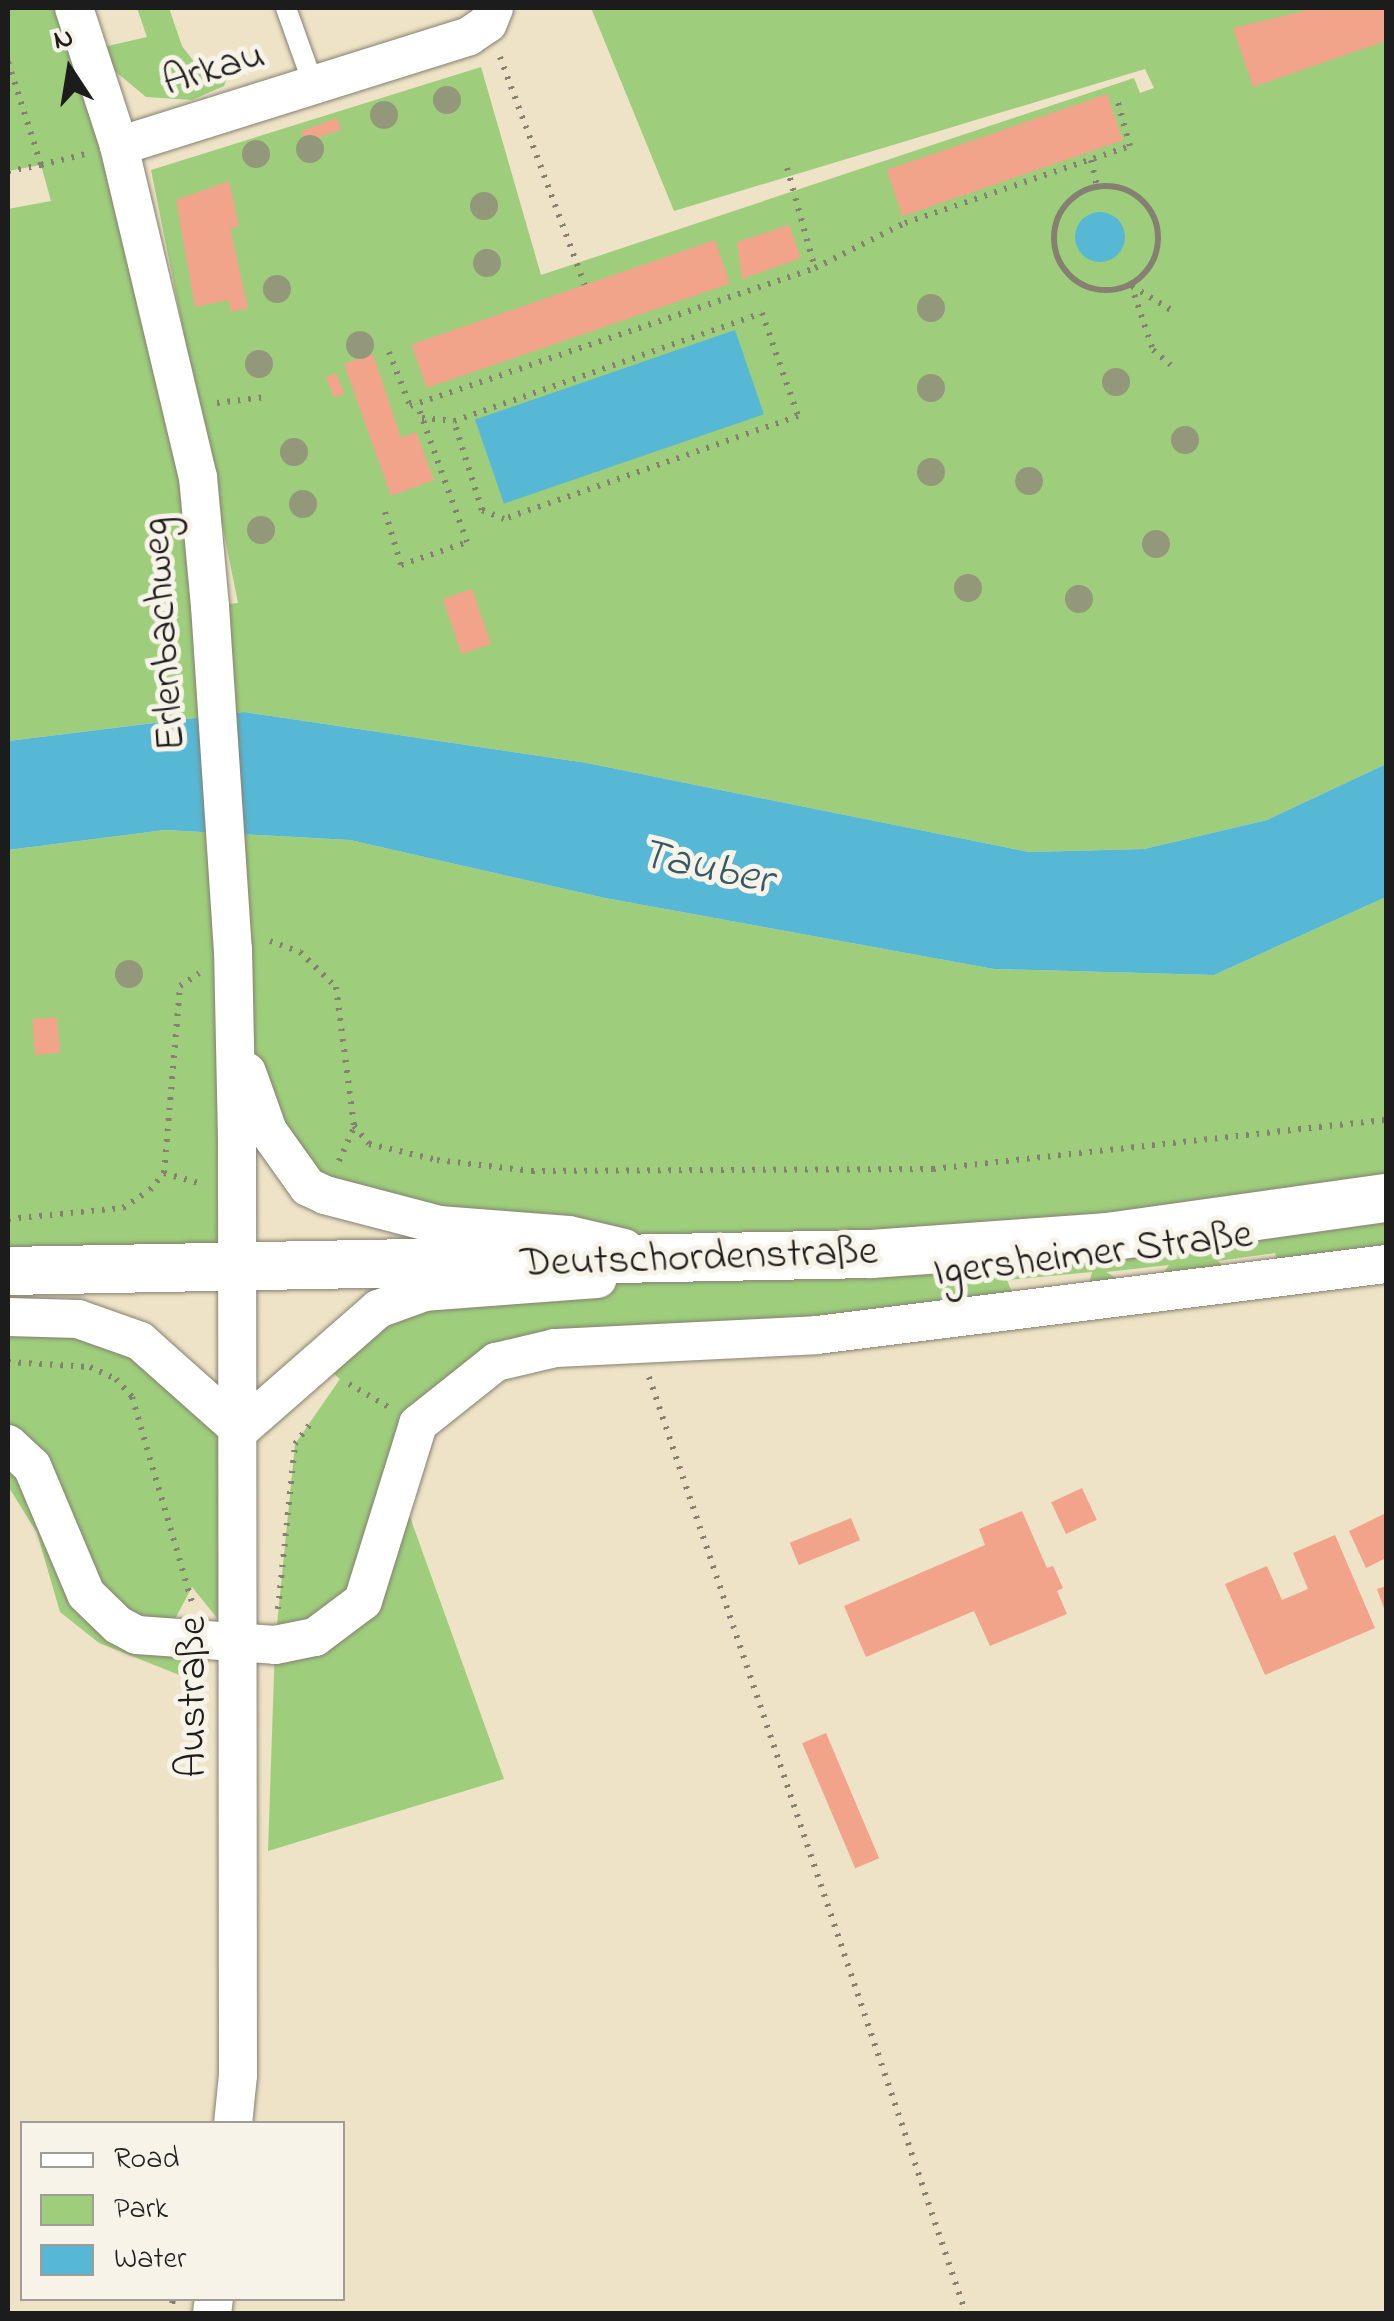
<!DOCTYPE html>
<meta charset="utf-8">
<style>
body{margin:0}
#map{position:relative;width:1394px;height:2321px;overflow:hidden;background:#eee3c6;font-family:"Indie Flower",sans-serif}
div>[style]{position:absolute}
.green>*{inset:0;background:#9ece7c}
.water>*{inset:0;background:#56b8d5;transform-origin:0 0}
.round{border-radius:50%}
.building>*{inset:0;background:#f1a48a;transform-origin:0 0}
.path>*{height:6px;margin-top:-3px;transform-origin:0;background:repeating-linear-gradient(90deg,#858071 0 2.5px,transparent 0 10.5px)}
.path>.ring{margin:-3px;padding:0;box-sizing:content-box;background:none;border:6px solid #858071;border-radius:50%}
.roads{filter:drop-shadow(0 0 2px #858071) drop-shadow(0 0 2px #858071)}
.service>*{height:20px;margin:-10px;padding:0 10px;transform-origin:10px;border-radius:10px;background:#fff}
.minor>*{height:38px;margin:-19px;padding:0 19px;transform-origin:19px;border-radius:19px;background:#fff}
.tertiary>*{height:48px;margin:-24px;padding:0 24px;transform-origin:24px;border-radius:24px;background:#fff}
.trees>*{width:28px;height:28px;margin:-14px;border-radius:50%;background:#94987b}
span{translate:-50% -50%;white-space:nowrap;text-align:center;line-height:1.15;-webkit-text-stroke:10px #f7f3e8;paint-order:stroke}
.street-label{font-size:42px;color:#1c1c1c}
.water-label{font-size:45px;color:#335a66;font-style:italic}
.frame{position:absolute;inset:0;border:10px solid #1c1c1c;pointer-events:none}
.legend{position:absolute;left:20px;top:2121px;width:325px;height:180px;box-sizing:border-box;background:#f7f3e8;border:2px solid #9f9d96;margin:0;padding:12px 18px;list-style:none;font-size:30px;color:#1c1c1c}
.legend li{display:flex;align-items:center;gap:20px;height:50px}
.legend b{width:50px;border:2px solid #9f9d96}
.north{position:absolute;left:20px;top:20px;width:100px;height:100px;-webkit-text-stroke:8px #f7f3e8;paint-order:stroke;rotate:348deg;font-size:28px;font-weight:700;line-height:40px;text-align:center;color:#1c1c1c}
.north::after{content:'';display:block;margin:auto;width:35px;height:45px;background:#1c1c1c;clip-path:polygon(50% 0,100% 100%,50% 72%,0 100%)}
</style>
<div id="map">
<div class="green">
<i style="clip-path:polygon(8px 8px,74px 8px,90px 50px,147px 37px,137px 8px,169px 8px,182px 46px,201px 71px,227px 78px,224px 86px,192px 100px,146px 97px,92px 52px,211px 606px,238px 603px,151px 170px,481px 67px,541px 275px,1134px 78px,1140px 93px,1154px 88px,1145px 69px,674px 211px,591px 8px,1386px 8px,1386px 764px,1267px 820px,1144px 849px,1029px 852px,587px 763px,244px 712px,8px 741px,8px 209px,51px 201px,41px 165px,8px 171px)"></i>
<i style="clip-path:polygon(evenodd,165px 830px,350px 840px,605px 898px,994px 969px,1214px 975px,1386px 897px,1386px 1264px,496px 1362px,396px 1478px,504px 1779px,268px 1851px,275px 1645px,295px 1444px,340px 1379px,317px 1360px,378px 1309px,583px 1282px,325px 1195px,236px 1041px,239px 1270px,8px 1271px,8px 850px,165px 830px,1275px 1253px,1277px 1262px,1226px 1269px,1218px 1261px,1275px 1253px,165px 830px,1169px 1265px,1160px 1277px,1116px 1278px,1106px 1272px,1169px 1265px,165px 830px,1092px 1272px,1089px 1284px,1013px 1295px,1007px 1280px,1092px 1272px)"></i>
<i style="clip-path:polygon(8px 1317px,78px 1319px,240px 1430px,239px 1645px,192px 1587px,166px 1636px,197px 1682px,99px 1643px,60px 1612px,37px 1533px,8px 1486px)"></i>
</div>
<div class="water">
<i class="round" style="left:1075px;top:212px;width:50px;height:50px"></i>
<i style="left:735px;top:330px;width:89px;height:275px;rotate:71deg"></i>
<i style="clip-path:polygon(244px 712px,587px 763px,1029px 852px,1144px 849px,1267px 820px,1386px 764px,1386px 897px,1214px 975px,994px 969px,605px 898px,350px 840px,165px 830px,8px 850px,8px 741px)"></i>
</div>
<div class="building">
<i style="clip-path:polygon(1316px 8px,1386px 8px,1386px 41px,1253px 87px,1233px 28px)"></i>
<i style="left:1107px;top:94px;width:49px;height:233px;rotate:71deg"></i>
<i style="left:337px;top:118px;width:12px;height:38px;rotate:70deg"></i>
<i style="clip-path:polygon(229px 181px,239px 227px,230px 228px,248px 308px,231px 312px,229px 300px,195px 307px,176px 200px)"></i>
<i style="clip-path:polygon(789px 225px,801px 258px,742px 279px,737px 242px)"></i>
<i style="left:715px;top:240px;width:46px;height:321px;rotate:71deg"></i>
<i style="clip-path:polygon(373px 354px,401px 438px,416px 432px,434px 480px,391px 496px,344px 364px)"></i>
<i style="left:336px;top:373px;width:22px;height:11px;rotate:68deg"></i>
<i style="left:472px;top:589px;width:58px;height:31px;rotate:71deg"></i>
<i style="left:57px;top:1017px;width:36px;height:25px;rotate:85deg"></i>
<i style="left:1082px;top:1488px;width:35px;height:34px;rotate:65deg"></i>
<i style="clip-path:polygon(1022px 1511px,1047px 1568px,1053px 1566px,1063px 1588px,1057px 1591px,1067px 1614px,990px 1646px,974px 1611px,866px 1657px,844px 1606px,985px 1545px,979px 1529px)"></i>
<i style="clip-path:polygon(1386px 1513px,1386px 1558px,1366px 1568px,1349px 1531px)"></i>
<i style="left:851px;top:1518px;width:24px;height:66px;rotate:68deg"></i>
<i style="clip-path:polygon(1335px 1535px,1375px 1628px,1265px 1675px,1225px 1584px,1267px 1566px,1282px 1600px,1308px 1589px,1293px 1553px)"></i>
<i style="clip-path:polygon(1386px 1586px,1386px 1614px,1377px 1589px)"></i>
<i style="left:826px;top:1733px;width:136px;height:26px;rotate:67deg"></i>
</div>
<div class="path">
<i style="left:500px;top:57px;width:243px;rotate:69.6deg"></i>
<i style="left:8px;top:62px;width:108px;rotate:72.2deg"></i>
<i style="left:41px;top:165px;width:45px;rotate:-14deg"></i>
<i style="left:1091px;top:160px;width:28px;rotate:77deg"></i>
<i style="left:787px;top:168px;width:104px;rotate:74.4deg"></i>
<i style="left:8px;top:171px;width:34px;rotate:-10deg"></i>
<i class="ring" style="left:1054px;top:186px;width:98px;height:98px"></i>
<i style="left:1131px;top:285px;width:69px;rotate:71.3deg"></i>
<i style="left:1153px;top:350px;width:23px;rotate:40deg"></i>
<i style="left:1132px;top:286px;width:46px;rotate:31.6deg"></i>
<i style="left:389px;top:352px;width:58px;rotate:68.7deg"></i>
<i style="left:410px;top:406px;width:428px;rotate:-18.8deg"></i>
<i style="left:815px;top:268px;width:101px;rotate:-26.6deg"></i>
<i style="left:905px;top:223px;width:238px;rotate:-18.9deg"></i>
<i style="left:1130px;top:146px;width:49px;rotate:-105.5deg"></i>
<i style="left:217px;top:403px;width:49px;rotate:-7deg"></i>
<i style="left:422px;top:418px;width:32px;rotate:5deg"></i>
<i style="left:454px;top:421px;width:326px;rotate:-19.3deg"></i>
<i style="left:762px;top:313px;width:109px;rotate:70.7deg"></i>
<i style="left:798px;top:416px;width:312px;rotate:160.7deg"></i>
<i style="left:504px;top:519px;width:24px;rotate:-158deg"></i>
<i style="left:482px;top:510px;width:93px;rotate:-107.5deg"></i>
<i style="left:385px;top:512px;width:55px;rotate:73.2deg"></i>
<i style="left:401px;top:565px;width:70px;rotate:-19.2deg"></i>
<i style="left:467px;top:542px;width:147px;rotate:-109.9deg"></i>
<i style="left:270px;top:941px;width:32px;rotate:20deg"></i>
<i style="left:300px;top:952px;width:50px;rotate:44.2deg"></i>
<i style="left:336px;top:987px;width:140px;rotate:82.6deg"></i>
<i style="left:354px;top:1126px;width:23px;rotate:50deg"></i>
<i style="left:369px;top:1144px;width:70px;rotate:13.2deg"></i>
<i style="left:437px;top:1160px;width:96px;rotate:6.6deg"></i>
<i style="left:532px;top:1171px;width:401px;rotate:-0.3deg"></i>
<i style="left:933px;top:1169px;width:456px;rotate:-6.2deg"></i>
<i style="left:339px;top:1161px;width:37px;rotate:-66deg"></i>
<i style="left:164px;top:1173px;width:40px;rotate:16deg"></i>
<i style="left:8px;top:1219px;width:116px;rotate:-5.5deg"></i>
<i style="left:123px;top:1208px;width:32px;rotate:-34deg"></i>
<i style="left:150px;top:1190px;width:22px;rotate:-51deg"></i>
<i style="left:164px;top:1173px;width:188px;rotate:-85.1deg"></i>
<i style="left:180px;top:986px;width:23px;rotate:-34deg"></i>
<i style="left:8px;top:1362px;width:82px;rotate:3.5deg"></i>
<i style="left:90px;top:1367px;width:29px;rotate:25deg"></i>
<i style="left:116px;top:1379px;width:24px;rotate:48deg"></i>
<i style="left:132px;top:1397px;width:218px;rotate:73.7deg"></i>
<i style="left:649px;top:1377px;width:989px;rotate:71.31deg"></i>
<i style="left:349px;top:1384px;width:48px;rotate:30.3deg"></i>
<i style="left:278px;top:1609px;width:166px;rotate:-84.1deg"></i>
<i style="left:295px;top:1444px;width:31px;rotate:-53deg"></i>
<i style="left:171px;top:2314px;width:16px;rotate:-83deg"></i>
</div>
<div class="roads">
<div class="service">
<i style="left:286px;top:8px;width:83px;rotate:70.3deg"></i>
</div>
<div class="minor">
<i style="left:74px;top:8px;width:145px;rotate:71.9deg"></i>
<i style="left:119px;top:146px;width:340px;rotate:76.6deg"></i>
<i style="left:198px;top:477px;width:130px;rotate:84.7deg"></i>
<i style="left:210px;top:606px;width:344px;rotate:86.2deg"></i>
<i style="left:233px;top:949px;width:198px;rotate:88.8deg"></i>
<i style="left:237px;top:1147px;width:928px;rotate:89.94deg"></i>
<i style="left:238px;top:2075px;width:49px;rotate:95.8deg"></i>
<i style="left:119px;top:146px;width:367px;rotate:-17.4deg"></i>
<i style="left:469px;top:36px;width:23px;rotate:-34deg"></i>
<i style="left:488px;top:23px;width:16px;rotate:-68deg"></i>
<i style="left:247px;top:1072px;width:63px;rotate:70.4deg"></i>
<i style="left:268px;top:1131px;width:69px;rotate:54.5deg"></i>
<i style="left:308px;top:1187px;width:19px;rotate:25deg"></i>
<i style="left:325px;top:1195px;width:118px;rotate:14.7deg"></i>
<i style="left:439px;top:1225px;width:130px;rotate:4.4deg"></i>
<i style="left:569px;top:1235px;width:57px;rotate:13.3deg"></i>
<i style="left:8px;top:1317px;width:70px;rotate:1.6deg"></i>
<i style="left:78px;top:1319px;width:66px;rotate:19.5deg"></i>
<i style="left:140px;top:1341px;width:134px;rotate:41.7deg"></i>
<i style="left:240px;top:1430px;width:184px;rotate:-41.2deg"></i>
<i style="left:378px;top:1309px;width:50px;rotate:-19.9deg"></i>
<i style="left:425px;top:1292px;width:173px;rotate:-4.3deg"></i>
<i style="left:8px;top:1444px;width:33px;rotate:43deg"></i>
<i style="left:32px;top:1466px;width:139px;rotate:67.1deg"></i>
<i style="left:86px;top:1594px;width:45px;rotate:44.1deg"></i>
<i style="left:118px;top:1625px;width:21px;rotate:28deg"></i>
<i style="left:137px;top:1635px;width:138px;rotate:4.1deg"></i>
<i style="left:275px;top:1645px;width:41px;rotate:-11.3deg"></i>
<i style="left:315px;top:1637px;width:60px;rotate:-36.9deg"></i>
<i style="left:363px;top:1601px;width:185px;rotate:-72.7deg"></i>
<i style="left:418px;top:1424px;width:100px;rotate:-38.5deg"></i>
<i style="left:496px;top:1362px;width:61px;rotate:-13.3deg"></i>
<i style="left:555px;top:1348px;width:262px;rotate:-2.8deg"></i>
<i style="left:817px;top:1335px;width:573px;rotate:-7.11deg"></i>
<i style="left:212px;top:2314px;width:16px;rotate:-83deg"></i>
</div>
<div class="tertiary">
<i style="left:8px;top:1271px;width:863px;rotate:-1.13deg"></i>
<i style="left:871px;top:1254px;width:238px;rotate:-4.1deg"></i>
<i style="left:1108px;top:1237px;width:281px;rotate:-8deg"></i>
</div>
</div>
<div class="trees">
<i style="left:447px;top:100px"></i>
<i style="left:384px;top:115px"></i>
<i style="left:310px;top:149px"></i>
<i style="left:256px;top:154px"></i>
<i style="left:484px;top:206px"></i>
<i style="left:487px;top:263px"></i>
<i style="left:277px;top:289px"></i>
<i style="left:931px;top:308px"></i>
<i style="left:360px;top:345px"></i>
<i style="left:259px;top:364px"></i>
<i style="left:1116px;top:382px"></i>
<i style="left:931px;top:388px"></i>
<i style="left:1185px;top:440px"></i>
<i style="left:294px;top:452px"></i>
<i style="left:931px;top:472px"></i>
<i style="left:1029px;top:481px"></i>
<i style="left:303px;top:504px"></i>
<i style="left:261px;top:530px"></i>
<i style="left:1156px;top:544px"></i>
<i style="left:968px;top:588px"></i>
<i style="left:1079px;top:599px"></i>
<i style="left:129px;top:974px"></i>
</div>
<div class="street-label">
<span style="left:214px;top:70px;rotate:-17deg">Arkau</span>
<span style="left:165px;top:634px;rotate:-94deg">Erlenbachweg</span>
<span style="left:1093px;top:1255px;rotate:-7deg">Igersheimer Straße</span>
<span style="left:699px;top:1259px;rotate:-2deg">Deutschordenstraße</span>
<span style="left:194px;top:1697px;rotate:-90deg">Austraße</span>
</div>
<div class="water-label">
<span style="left:706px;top:869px;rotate:12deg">Tauber</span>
</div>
<div class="frame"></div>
<ul class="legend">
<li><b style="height:12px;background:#fff"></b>Road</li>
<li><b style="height:28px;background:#9ece7c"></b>Park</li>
<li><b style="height:28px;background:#56b8d5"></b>Water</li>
</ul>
<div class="north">N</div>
</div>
